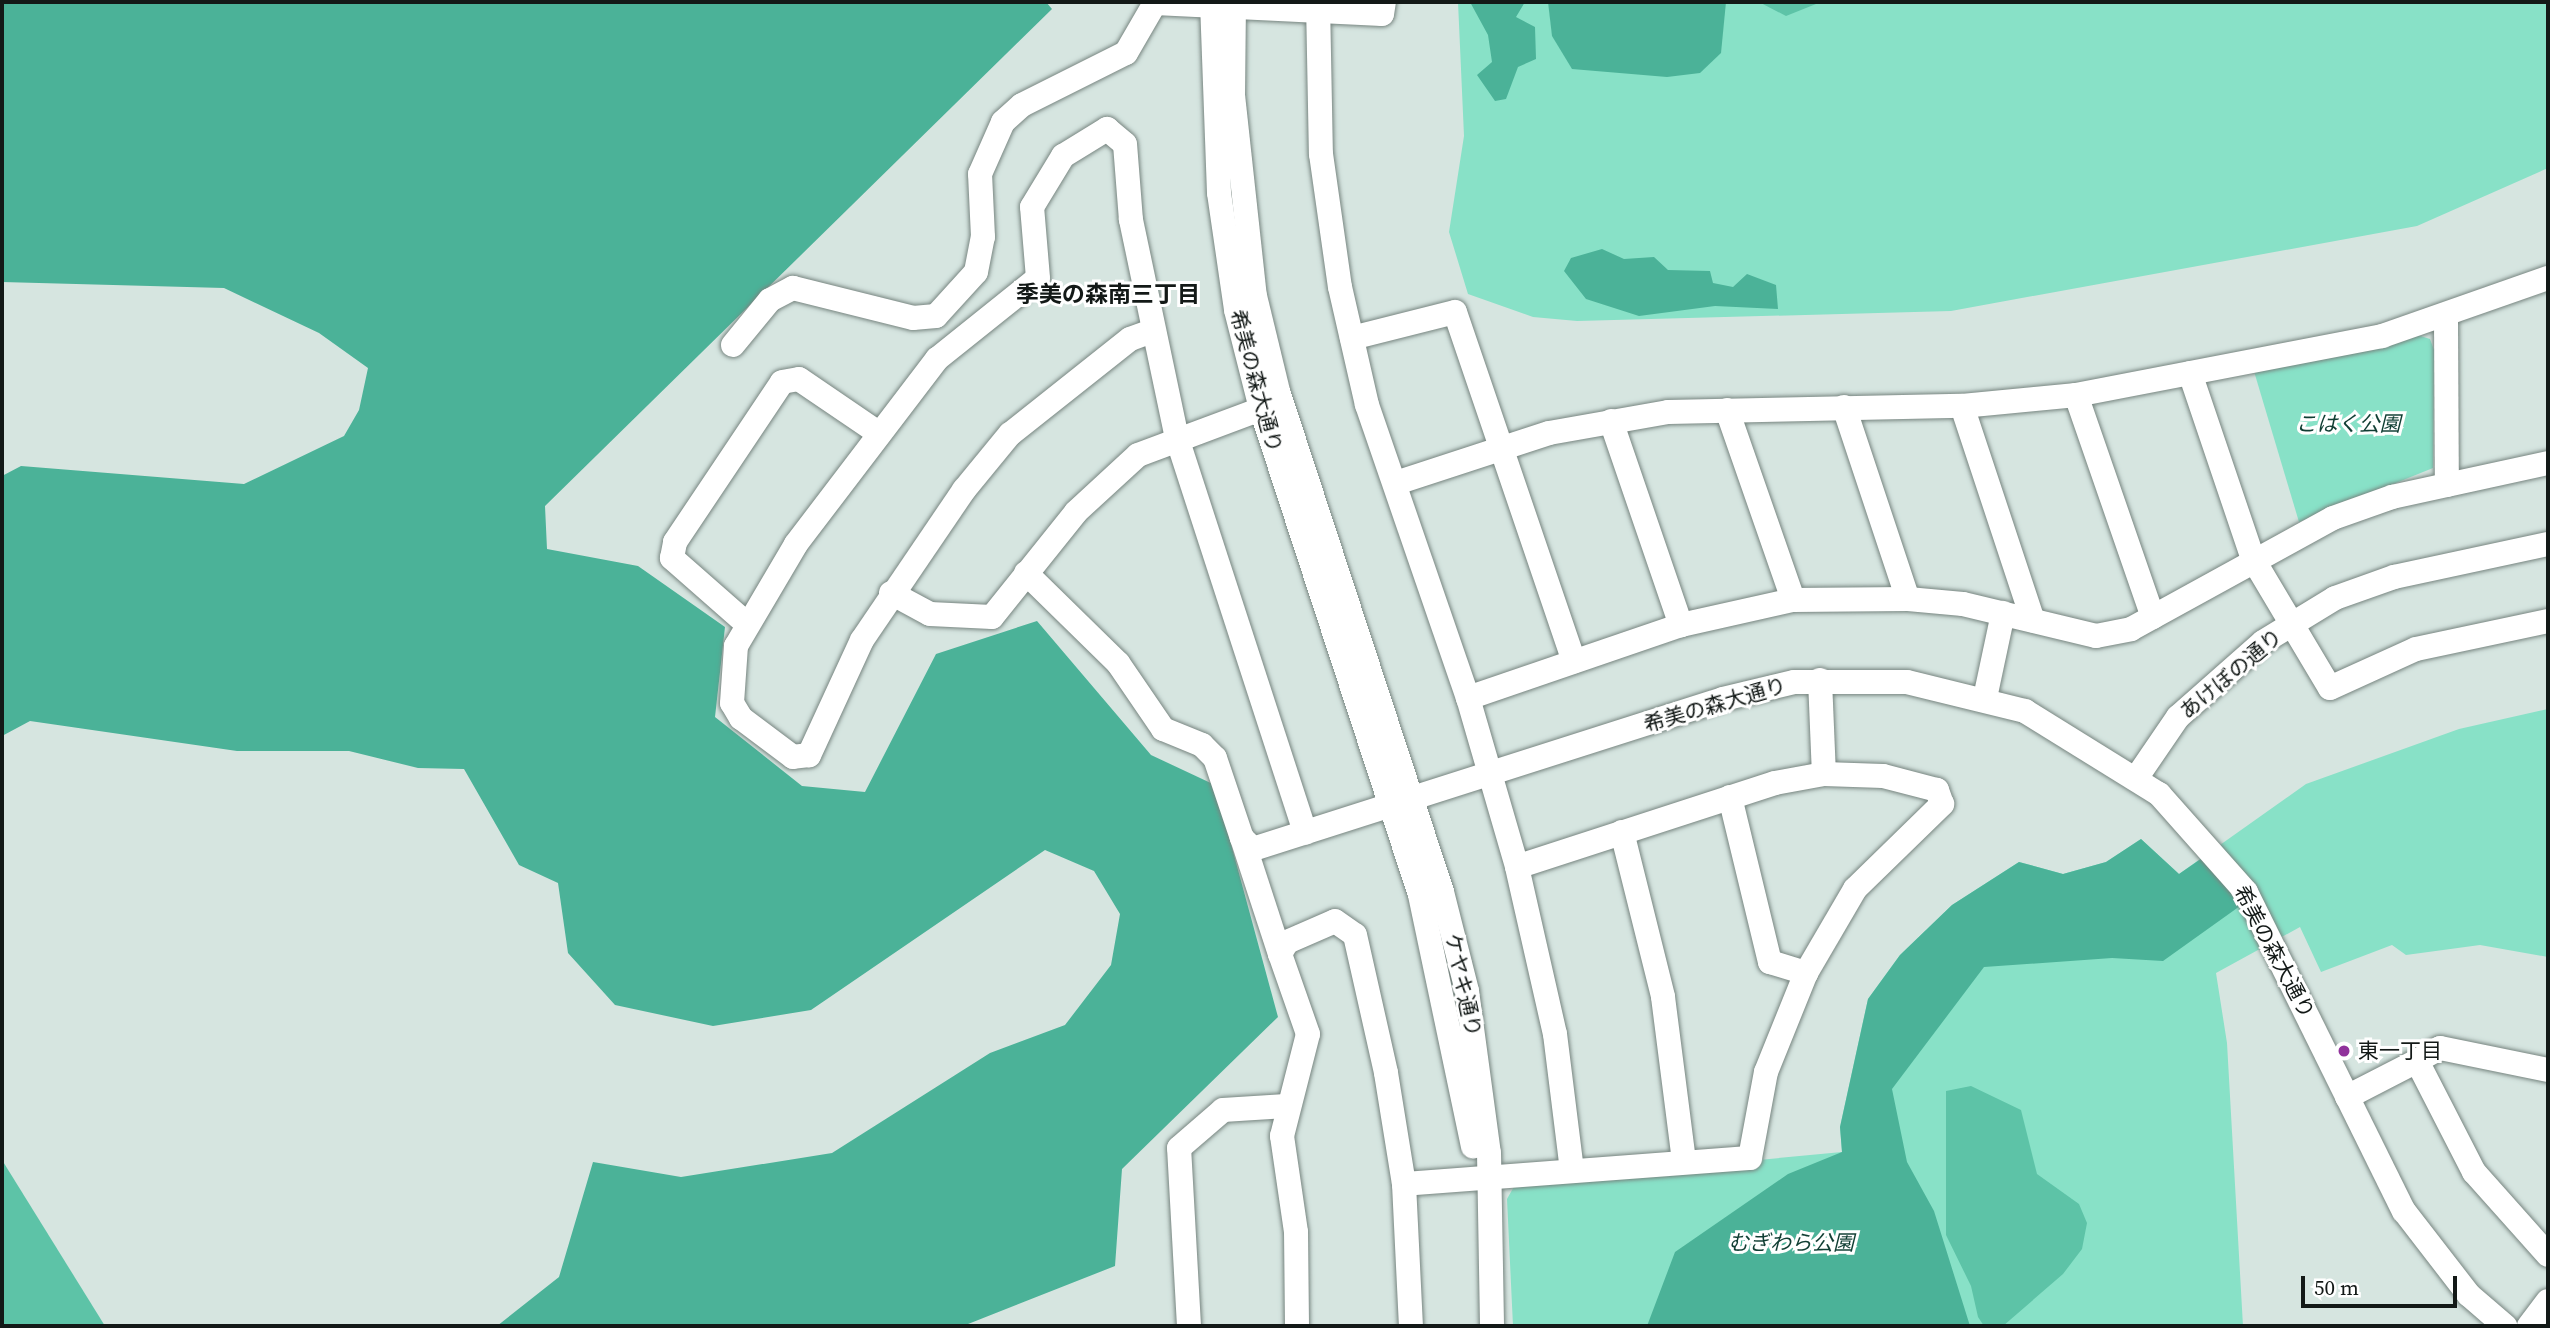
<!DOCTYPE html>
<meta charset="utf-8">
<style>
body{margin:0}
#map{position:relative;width:2550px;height:1328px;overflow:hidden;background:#d6e5e0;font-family:"Source Serif 4","Noto Sans JP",serif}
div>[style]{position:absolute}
.green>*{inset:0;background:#88e1c7}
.forest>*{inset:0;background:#4bb298}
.water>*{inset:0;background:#5dc3a7}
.roads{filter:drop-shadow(0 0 2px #778580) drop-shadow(0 0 2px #778580)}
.minor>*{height:24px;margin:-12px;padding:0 12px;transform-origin:12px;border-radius:12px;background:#fff}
.dots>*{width:19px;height:19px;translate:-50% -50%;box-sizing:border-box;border:4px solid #fff;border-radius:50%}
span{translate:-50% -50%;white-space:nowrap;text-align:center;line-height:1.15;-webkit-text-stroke:6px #fff;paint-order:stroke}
.street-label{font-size:21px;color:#131917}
.park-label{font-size:21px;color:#103e33;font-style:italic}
.poi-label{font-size:21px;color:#131917}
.left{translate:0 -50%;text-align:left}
.neighbourhood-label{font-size:23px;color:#131917;font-weight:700}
.frame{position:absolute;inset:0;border:4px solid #131917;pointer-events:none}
.scale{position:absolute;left:2301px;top:1276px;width:156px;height:32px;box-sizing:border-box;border:4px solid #131917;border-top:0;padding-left:9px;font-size:21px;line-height:24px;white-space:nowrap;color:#131917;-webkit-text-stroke:5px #fff;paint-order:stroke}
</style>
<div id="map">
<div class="green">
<i style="clip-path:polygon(1458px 2px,2548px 2px,2548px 168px,2417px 226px,1951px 311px,1577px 321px,1533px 317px,1468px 294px,1449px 232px,1464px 136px)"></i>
<i style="clip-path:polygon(2414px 334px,2430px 339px,2434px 350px,2433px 468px,2299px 522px,2253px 368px)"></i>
<i style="clip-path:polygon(2548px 709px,2548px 957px,2480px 945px,2406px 955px,2392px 945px,2321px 972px,2300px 927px,2216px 973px,2227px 1043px,2243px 1326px,1513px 1326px,1507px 1199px,1516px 1183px,1842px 1152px,1840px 1127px,1868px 999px,1900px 955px,1952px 905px,2019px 862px,2063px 874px,2106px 862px,2141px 839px,2179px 874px,2306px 784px,2459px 729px)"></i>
</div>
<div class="forest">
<i style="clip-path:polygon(2px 2px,1046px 2px,1052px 9px,545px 506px,547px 549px,638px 566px,725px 627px,715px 717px,802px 786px,865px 792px,936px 654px,1037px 621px,1151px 755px,1215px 785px,1278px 1017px,1122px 1169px,1115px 1266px,963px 1326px,497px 1326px,559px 1277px,593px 1162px,681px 1177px,832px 1153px,990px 1053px,1065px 1025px,1111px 965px,1120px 914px,1094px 871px,1045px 850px,811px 1010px,713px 1026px,615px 1005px,568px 953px,558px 883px,519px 865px,464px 769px,418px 768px,349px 751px,237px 751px,30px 721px,2px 736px,2px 476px,21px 466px,244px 484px,344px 436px,359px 410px,368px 368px,319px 333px,224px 288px,2px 282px)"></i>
<i style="clip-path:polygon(1470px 2px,1525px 2px,1516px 17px,1535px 27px,1536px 59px,1518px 67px,1506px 99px,1495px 101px,1477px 75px,1492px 62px,1488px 35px)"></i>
<i style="clip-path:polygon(1548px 2px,1726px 2px,1721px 53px,1700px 73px,1667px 77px,1572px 69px,1552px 36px)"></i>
<i style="clip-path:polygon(1602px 249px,1624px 259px,1654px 257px,1668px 270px,1710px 271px,1713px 283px,1733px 287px,1747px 274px,1776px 285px,1778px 309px,1715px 306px,1639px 316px,1586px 299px,1564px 271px,1571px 258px)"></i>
<i style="clip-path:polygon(2141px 839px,2179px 874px,2205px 856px,2240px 906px,2163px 961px,2112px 958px,1984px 967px,1892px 1089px,1907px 1162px,1934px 1211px,1970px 1326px,1647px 1326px,1675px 1252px,1788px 1174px,1842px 1152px,1840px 1127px,1868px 999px,1900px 955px,1952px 905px,2019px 862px,2063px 874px,2106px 862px)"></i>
</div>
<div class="water">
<i style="clip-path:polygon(1759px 2px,1821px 2px,1786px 16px)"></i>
<i style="clip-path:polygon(1971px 1086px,2021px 1110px,2037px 1174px,2079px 1204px,2087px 1223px,2082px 1249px,2063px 1274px,2003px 1326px,1984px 1326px,1978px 1317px,1971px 1286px,1946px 1235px,1946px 1091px)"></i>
<i style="clip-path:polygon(2px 1160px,105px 1326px,2px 1326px)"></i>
</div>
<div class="roads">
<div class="minor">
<i style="left:1212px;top:2px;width:191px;rotate:87.9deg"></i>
<i style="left:1219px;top:193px;width:118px;rotate:81.7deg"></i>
<i style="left:1236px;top:310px;width:102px;rotate:75.8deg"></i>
<i style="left:1261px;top:409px;width:511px;rotate:71.88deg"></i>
<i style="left:1420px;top:895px;width:257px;rotate:78.1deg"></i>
<i style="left:1234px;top:2px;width:93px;rotate:90.6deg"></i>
<i style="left:1233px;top:95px;width:202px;rotate:83.8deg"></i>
<i style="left:1255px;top:296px;width:98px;rotate:76.4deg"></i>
<i style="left:1278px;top:391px;width:527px;rotate:71.87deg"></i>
<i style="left:1442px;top:892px;width:102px;rotate:75.8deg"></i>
<i style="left:1467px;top:991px;width:163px;rotate:82.3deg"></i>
<i style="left:1489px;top:1153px;width:173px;rotate:89deg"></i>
<i style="left:1318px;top:2px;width:152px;rotate:88.9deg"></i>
<i style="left:1321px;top:154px;width:134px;rotate:81.9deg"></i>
<i style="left:1340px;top:287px;width:121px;rotate:77.1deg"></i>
<i style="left:1367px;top:405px;width:310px;rotate:71deg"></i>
<i style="left:1468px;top:698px;width:225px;rotate:-18.9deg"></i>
<i style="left:1681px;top:625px;width:115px;rotate:-12.6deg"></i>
<i style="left:1793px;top:600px;width:115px;rotate:-0.5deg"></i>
<i style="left:1908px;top:599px;width:55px;rotate:5.2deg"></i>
<i style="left:1963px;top:604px;width:137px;rotate:13.5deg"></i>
<i style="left:2096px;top:636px;width:36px;rotate:-11deg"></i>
<i style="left:2131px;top:629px;width:230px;rotate:-28.8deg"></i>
<i style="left:2333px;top:518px;width:63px;rotate:-19.6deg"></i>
<i style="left:2392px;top:497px;width:160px;rotate:-12.3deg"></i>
<i style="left:2446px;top:318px;width:167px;rotate:89.7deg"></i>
<i style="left:1152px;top:331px;width:23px;rotate:160deg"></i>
<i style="left:1130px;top:339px;width:153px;rotate:141.6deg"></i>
<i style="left:1010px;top:434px;width:72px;rotate:129.4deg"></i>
<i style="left:964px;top:490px;width:181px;rotate:124.2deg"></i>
<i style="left:862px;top:640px;width:127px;rotate:114.7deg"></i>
<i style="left:809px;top:755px;width:16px;rotate:173deg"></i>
<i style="left:793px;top:757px;width:65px;rotate:-143.1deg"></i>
<i style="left:741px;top:718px;width:17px;rotate:-121deg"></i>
<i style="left:732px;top:703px;width:57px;rotate:-86deg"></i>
<i style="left:736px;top:646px;width:118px;rotate:-59.5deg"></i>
<i style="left:796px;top:544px;width:233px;rotate:-52.7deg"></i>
<i style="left:937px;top:359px;width:129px;rotate:-38.7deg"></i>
<i style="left:1038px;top:278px;width:71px;rotate:-94.8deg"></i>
<i style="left:1032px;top:207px;width:60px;rotate:-58.7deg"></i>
<i style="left:1063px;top:156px;width:52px;rotate:-31.5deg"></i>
<i style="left:1107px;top:129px;width:23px;rotate:40deg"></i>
<i style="left:1125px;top:144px;width:76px;rotate:85.5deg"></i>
<i style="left:1131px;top:220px;width:223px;rotate:78.1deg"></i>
<i style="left:1177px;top:438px;width:415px;rotate:72deg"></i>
<i style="left:1352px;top:338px;width:106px;rotate:-14.2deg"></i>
<i style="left:1455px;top:312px;width:369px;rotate:71.2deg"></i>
<i style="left:733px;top:345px;width:58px;rotate:-50.6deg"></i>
<i style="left:770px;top:300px;width:26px;rotate:-28deg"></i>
<i style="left:793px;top:288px;width:124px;rotate:14deg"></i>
<i style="left:913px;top:318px;width:23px;rotate:-5deg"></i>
<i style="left:936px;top:316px;width:59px;rotate:-47.7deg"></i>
<i style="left:976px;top:272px;width:36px;rotate:-79deg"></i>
<i style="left:983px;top:237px;width:63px;rotate:-92.7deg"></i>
<i style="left:980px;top:174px;width:57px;rotate:-66.1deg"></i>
<i style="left:1003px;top:122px;width:25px;rotate:-42deg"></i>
<i style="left:1022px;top:105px;width:116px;rotate:-26.6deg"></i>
<i style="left:1126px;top:53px;width:58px;rotate:-59.9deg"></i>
<i style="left:1155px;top:3px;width:227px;rotate:2.8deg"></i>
<i style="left:1382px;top:14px;width:12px;rotate:-81deg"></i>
<i style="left:2190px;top:373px;width:196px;rotate:71.3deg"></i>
<i style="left:2253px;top:559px;width:150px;rotate:59.2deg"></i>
<i style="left:2330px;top:688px;width:94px;rotate:-24.4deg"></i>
<i style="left:2416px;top:649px;width:135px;rotate:-12deg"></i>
<i style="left:2076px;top:395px;width:235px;rotate:70.9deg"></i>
<i style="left:1962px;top:406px;width:226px;rotate:71.7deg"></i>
<i style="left:1844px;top:407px;width:202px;rotate:71.6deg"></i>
<i style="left:1727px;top:410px;width:201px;rotate:70.8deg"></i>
<i style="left:1611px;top:421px;width:216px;rotate:71.1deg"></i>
<i style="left:1396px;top:483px;width:161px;rotate:-18.1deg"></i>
<i style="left:1549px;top:433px;width:121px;rotate:-10deg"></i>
<i style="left:1668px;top:412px;width:294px;rotate:-1.2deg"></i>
<i style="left:1962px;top:406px;width:115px;rotate:-5.5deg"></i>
<i style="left:2076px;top:395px;width:312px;rotate:-10.9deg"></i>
<i style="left:2382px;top:336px;width:176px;rotate:-19.3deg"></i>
<i style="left:1026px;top:573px;width:129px;rotate:44.4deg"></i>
<i style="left:1118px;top:663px;width:80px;rotate:55.7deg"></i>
<i style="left:1163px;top:729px;width:42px;rotate:22.3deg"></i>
<i style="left:1202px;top:745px;width:18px;rotate:45deg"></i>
<i style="left:1215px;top:758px;width:84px;rotate:71.4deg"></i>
<i style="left:1242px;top:838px;width:16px;rotate:45deg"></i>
<i style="left:1253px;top:849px;width:493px;rotate:-17.7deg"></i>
<i style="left:1723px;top:699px;width:73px;rotate:-13.5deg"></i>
<i style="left:1794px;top:682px;width:113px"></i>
<i style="left:1907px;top:682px;width:122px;rotate:13.8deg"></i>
<i style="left:2025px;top:711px;width:158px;rotate:31.8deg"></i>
<i style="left:2159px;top:794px;width:131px;rotate:48.4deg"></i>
<i style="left:2246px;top:892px;width:356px;rotate:63.7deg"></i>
<i style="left:2404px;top:1211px;width:106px;rotate:52.3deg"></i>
<i style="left:2469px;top:1295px;width:48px;rotate:40.7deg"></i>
<i style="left:891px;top:593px;width:44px;rotate:28.3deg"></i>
<i style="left:930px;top:614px;width:62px;rotate:2.8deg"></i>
<i style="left:992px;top:617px;width:134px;rotate:-51.3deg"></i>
<i style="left:1076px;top:512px;width:84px;rotate:-42.6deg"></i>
<i style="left:1138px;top:455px;width:131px;rotate:-20.5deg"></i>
<i style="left:747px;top:624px;width:100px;rotate:-138.7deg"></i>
<i style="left:672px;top:558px;width:16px;rotate:-79deg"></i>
<i style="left:675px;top:542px;width:192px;rotate:-56.2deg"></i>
<i style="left:782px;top:382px;width:17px;rotate:-10deg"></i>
<i style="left:799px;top:379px;width:94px;rotate:34.2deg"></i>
<i style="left:1820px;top:680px;width:94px;rotate:87.6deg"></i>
<i style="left:1468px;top:698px;width:176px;rotate:73.8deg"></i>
<i style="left:1985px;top:698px;width:87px;rotate:-78deg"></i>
<i style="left:2137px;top:777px;width:73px;rotate:-55.7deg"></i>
<i style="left:2178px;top:717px;width:113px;rotate:-41.4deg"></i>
<i style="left:2263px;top:642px;width:84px;rotate:-31.4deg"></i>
<i style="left:2335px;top:598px;width:63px;rotate:-19.6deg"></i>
<i style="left:2394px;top:577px;width:157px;rotate:-12.1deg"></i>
<i style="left:1730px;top:797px;width:170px;rotate:76.4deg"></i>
<i style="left:1770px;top:962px;width:38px;rotate:17deg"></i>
<i style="left:1622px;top:832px;width:170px;rotate:76deg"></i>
<i style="left:1663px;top:997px;width:166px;rotate:82.7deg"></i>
<i style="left:1242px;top:838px;width:122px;rotate:71.9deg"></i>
<i style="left:2548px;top:1070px;width:110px;rotate:-168.5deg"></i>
<i style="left:2440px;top:1048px;width:26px;rotate:151deg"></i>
<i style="left:2417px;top:1061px;width:125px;rotate:62.8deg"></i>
<i style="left:2474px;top:1172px;width:111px;rotate:48.3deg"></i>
<i style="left:2347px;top:1097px;width:79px;rotate:-27.2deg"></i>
<i style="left:1404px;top:1184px;width:347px;rotate:-4.3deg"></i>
<i style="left:1750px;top:1158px;width:87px;rotate:-79.5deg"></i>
<i style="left:1766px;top:1072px;width:107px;rotate:-68deg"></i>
<i style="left:1806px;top:973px;width:97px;rotate:-59.7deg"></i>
<i style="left:1855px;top:889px;width:122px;rotate:-44.3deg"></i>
<i style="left:1942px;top:804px;width:15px;rotate:-110deg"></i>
<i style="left:1937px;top:790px;width:56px;rotate:-165.5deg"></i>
<i style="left:1883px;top:776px;width:59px;rotate:-178.1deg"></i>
<i style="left:1824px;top:774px;width:50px;rotate:169.6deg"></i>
<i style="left:1775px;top:783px;width:271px;rotate:162deg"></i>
<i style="left:1517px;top:867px;width:171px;rotate:77.2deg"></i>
<i style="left:1555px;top:1034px;width:137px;rotate:82.9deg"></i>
<i style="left:1189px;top:1326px;width:178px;rotate:-93.2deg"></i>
<i style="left:1179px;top:1148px;width:58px;rotate:-40.8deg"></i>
<i style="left:1223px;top:1110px;width:63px;rotate:-3.6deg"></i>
<i style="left:1297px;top:1326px;width:94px;rotate:-90.6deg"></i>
<i style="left:1296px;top:1232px;width:97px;rotate:-98.3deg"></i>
<i style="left:1282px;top:1136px;width:105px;rotate:-75.7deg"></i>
<i style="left:1308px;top:1034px;width:85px;rotate:-109.3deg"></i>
<i style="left:1280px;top:954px;width:14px;rotate:-60deg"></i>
<i style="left:1287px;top:942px;width:52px;rotate:-23.6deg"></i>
<i style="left:1335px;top:921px;width:24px;rotate:35deg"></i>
<i style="left:1355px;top:935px;width:141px;rotate:77.3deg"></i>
<i style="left:1386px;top:1073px;width:112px;rotate:80.8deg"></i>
<i style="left:1404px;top:1184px;width:142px;rotate:87.2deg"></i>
<i style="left:2529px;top:1326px;width:31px;rotate:-53deg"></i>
</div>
</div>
<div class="dots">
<i style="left:2344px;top:1051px;background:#90329b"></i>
</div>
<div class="street-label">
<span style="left:1256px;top:381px;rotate:75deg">希美の森大通り</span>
<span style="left:2231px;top:674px;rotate:-40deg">あけぼの通り</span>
<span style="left:1715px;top:705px;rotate:-16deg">希美の森大通り</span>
<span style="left:2274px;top:952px;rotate:62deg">希美の森大通り</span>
<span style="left:1463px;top:985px;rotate:78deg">ケヤキ通り</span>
</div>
<div class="park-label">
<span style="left:2348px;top:424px">こはく公園</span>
<span style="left:1791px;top:1243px">むぎわら公園</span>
</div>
<div class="poi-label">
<span class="left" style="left:2358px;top:1051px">東一丁目</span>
</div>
<div class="neighbourhood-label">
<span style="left:1108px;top:294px">季美の森南三丁目</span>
</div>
<div class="frame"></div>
<div class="scale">50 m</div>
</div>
